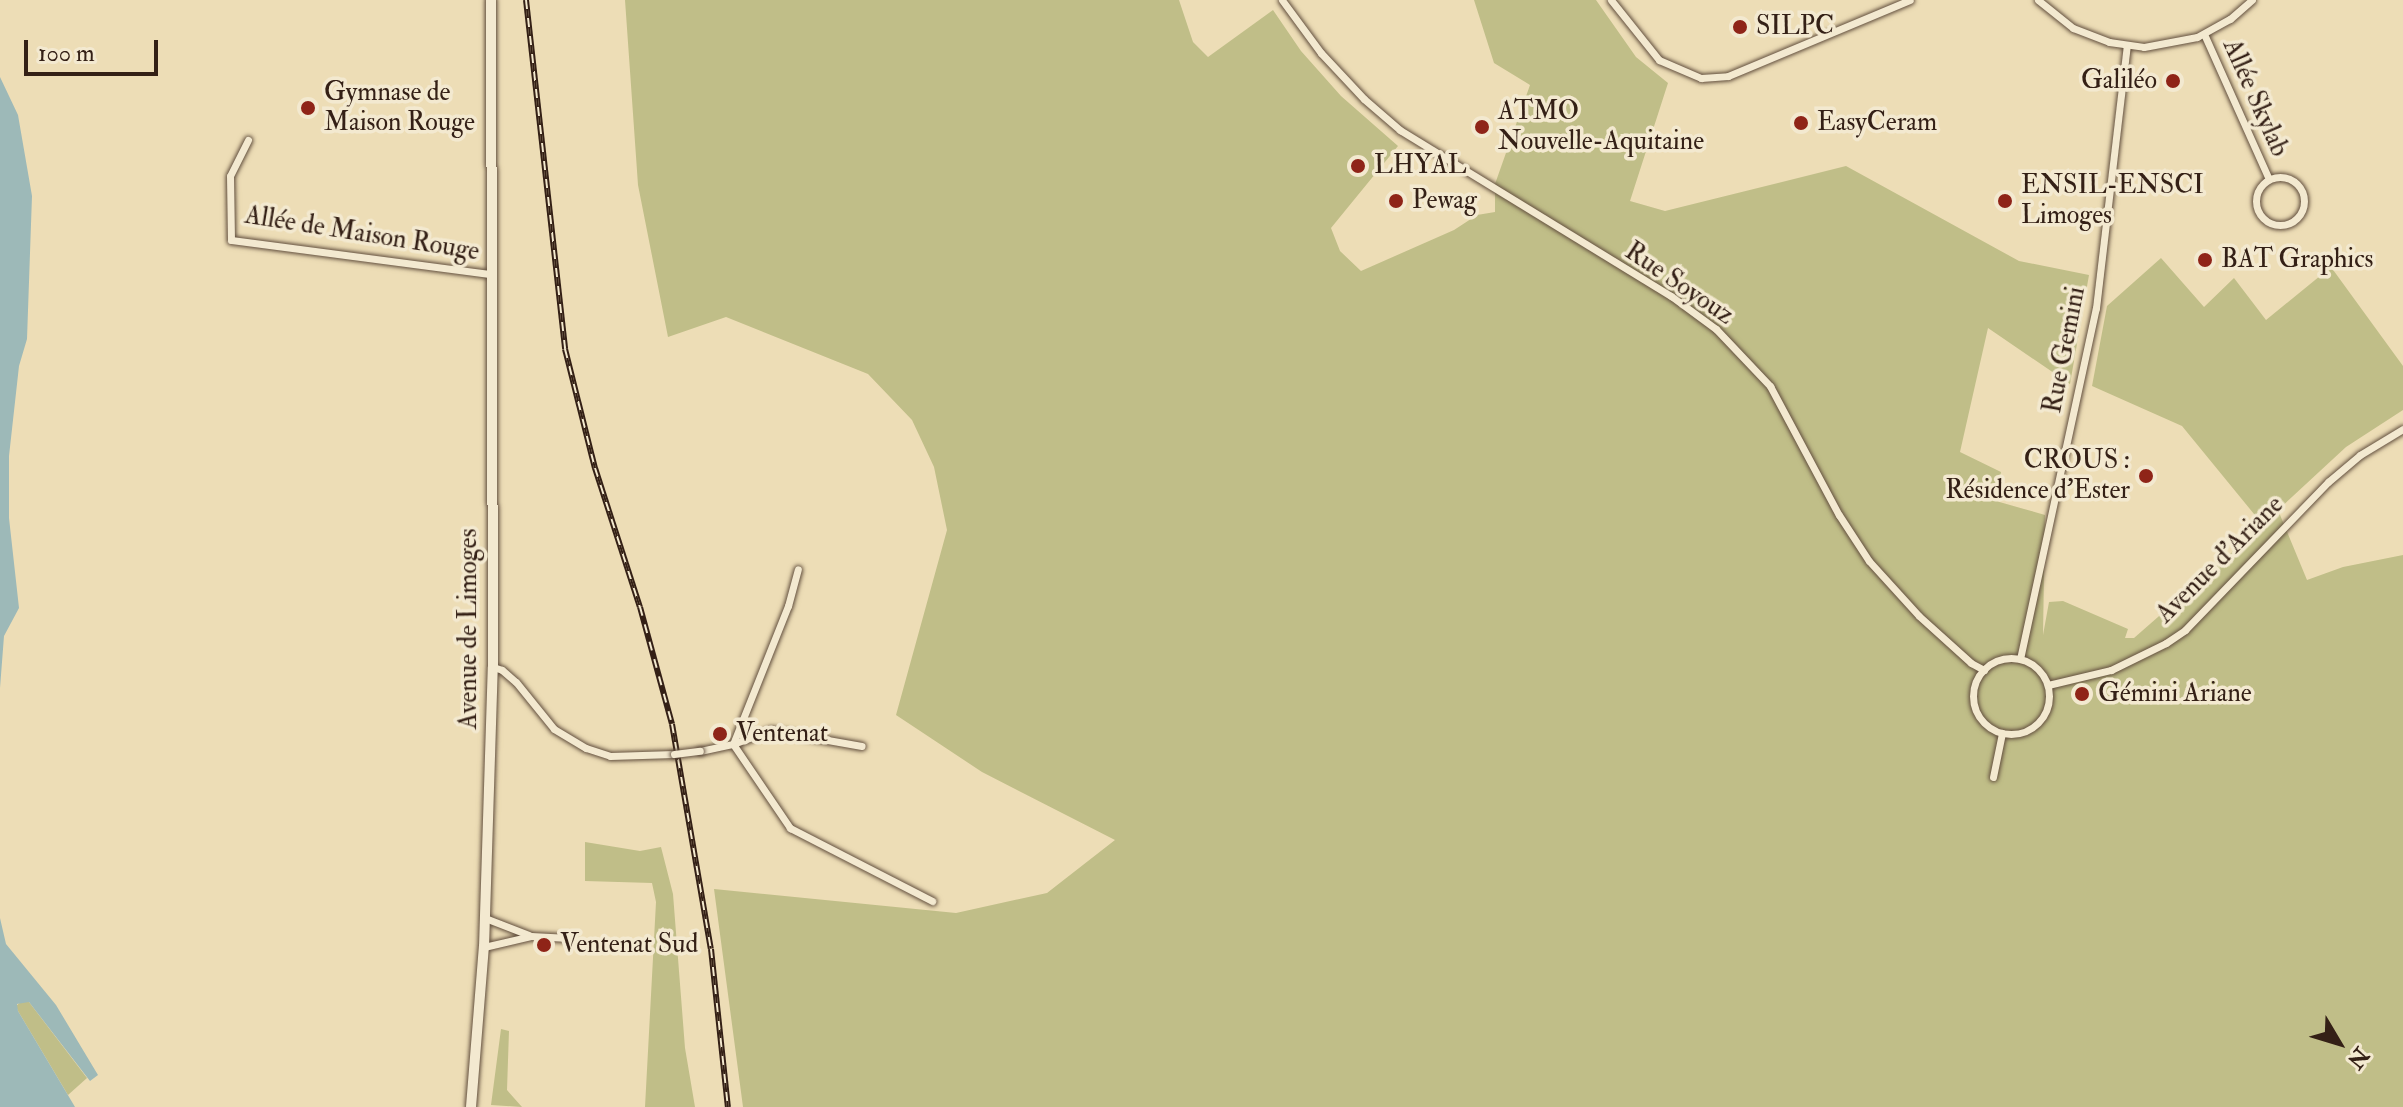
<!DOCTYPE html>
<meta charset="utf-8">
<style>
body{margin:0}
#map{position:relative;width:2403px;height:1107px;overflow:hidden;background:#edddb6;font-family:"IM FELL Double Pica",serif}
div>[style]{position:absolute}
.green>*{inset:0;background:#c0be88}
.water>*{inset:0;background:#9db9b8}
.roads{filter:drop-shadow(0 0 2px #624f3e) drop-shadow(0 0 2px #624f3e)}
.minor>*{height:7px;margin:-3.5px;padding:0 3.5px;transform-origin:3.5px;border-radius:3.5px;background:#f3e9d0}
.minor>.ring{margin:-3.5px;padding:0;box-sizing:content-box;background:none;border:7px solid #f3e9d0;border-radius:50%}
.secondary>*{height:10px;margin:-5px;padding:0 5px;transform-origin:5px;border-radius:5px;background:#f3e9d0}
.rail>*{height:6px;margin-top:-3px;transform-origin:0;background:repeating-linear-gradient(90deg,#f3e9d0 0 9px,#342016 0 18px);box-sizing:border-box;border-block:2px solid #342016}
.bridges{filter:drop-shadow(0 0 2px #624f3e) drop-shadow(0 0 2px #624f3e)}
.minor-bridge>*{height:7px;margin:-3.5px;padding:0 3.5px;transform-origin:3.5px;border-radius:3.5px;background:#f3e9d0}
.dots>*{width:22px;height:22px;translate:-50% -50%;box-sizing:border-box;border:4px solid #f3e9d0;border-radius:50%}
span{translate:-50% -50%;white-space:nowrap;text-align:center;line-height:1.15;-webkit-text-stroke:7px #f3e9d0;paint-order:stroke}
.poi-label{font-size:26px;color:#342016}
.left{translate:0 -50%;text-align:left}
.right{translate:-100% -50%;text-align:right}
.street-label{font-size:26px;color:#342016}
.north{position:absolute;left:2299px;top:1003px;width:80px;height:80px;-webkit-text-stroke:6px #f3e9d0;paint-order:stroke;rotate:128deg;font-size:22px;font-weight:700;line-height:32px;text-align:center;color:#342016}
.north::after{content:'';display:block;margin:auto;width:28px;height:36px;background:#342016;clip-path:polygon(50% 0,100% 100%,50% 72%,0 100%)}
.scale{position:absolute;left:24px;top:40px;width:134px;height:36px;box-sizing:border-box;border:4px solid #342016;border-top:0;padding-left:10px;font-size:24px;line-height:28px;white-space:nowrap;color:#342016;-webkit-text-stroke:6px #f3e9d0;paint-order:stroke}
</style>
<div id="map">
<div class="green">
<i style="clip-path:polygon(625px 0,1179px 0,1193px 42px,1208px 57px,1273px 10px,1301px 51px,1341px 96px,1398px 146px,1331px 228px,1340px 251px,1361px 271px,1454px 230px,1477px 215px,1495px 212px,1495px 184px,1530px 85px,1494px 63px,1474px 0,1596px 0,1636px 57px,1668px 83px,1630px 201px,1665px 211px,1846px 166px,2019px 261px,2089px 275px,2070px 384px,1988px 328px,1960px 452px,2001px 472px,1996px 501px,2045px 515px,2043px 635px,2049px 602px,2063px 601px,2128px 629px,2125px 638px,2134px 638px,2263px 525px,2182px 426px,2092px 386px,2107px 306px,2161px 258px,2204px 307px,2234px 278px,2266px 320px,2331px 267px,2403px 366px,2403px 410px,2346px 447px,2278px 510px,2307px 580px,2343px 567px,2403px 555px,2403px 1107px,743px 1107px,714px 889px,956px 913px,1047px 893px,1115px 840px,982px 772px,896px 715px,947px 530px,934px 467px,912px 420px,868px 374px,726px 317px,668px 337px,638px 185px)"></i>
<i style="clip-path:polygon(585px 842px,640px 851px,661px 847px,673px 894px,685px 1048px,695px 1107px,645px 1107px,656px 902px,652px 883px,585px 881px)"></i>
<i style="clip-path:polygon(22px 1001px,29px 1002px,87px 1078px,68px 1095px,18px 1011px,16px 1006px)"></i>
<i style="clip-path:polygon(501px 1029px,509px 1031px,507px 1090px,522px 1107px,491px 1105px)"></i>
</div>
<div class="water">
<i style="clip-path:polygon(0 77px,18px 115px,32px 196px,27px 339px,19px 366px,9px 456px,9px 518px,19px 608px,4px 636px,0 688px)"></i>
<i style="clip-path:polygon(0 918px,6px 944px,56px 1005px,98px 1075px,90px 1081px,29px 1002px,17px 1004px,18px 1011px,75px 1107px,0 1107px)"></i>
</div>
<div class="roads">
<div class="minor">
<i style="left:1282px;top:0;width:66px;rotate:53.7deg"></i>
<i style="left:1321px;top:53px;width:63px;rotate:46.9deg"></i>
<i style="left:1364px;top:99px;width:48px;rotate:40.7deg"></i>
<i style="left:1400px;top:130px;width:318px;rotate:31.5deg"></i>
<i style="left:1671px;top:296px;width:56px;rotate:36.3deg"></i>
<i style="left:1716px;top:329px;width:79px;rotate:46.5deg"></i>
<i style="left:1770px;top:386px;width:146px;rotate:61.9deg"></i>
<i style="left:1839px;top:515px;width:55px;rotate:56.9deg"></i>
<i style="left:1869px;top:561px;width:74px;rotate:47.7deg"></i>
<i style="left:1919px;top:616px;width:70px;rotate:42.1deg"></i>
<i style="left:1971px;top:663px;width:15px;rotate:28deg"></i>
<i style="left:1611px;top:0;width:77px;rotate:51.3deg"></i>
<i style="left:1659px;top:60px;width:46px;rotate:23.2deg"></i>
<i style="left:1701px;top:78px;width:27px;rotate:-4deg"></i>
<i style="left:1728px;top:76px;width:197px;rotate:-22.7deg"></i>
<i style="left:2038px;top:0;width:45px;rotate:38.7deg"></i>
<i style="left:2073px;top:28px;width:39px;rotate:21deg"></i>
<i style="left:2109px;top:42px;width:35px;rotate:8deg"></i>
<i style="left:2144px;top:47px;width:54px;rotate:-10.7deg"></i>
<i style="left:2197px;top:37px;width:38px;rotate:-29deg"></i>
<i style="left:2230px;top:19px;width:29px;rotate:-41deg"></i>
<i style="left:2204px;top:34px;width:159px;rotate:65.9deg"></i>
<i style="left:248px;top:140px;width:40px;rotate:116.6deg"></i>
<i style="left:230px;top:176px;width:64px;rotate:89.1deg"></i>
<i style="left:231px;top:240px;width:261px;rotate:7.5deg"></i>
<i class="ring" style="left:2256px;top:177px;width:41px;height:41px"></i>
<i class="ring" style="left:1973px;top:658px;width:69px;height:69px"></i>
<i style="left:2020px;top:659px;width:359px;rotate:-77.8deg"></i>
<i style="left:2096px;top:308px;width:264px;rotate:-83.3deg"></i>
<i style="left:493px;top:667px;width:9px;rotate:18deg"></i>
<i style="left:502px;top:670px;width:18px;rotate:41deg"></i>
<i style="left:516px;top:682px;width:60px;rotate:51deg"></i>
<i style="left:554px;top:729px;width:37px;rotate:31deg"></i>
<i style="left:586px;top:748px;width:25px;rotate:18deg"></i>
<i style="left:610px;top:756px;width:64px;rotate:-1.8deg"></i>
<i style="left:2048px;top:685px;width:65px;rotate:-13.4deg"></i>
<i style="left:2111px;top:670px;width:61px;rotate:-26.1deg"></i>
<i style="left:2166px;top:643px;width:23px;rotate:-34deg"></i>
<i style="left:2185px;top:630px;width:206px;rotate:-46deg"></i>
<i style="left:2328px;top:482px;width:42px;rotate:-40.2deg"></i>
<i style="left:2360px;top:455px;width:50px;rotate:-31.2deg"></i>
<i style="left:733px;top:744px;width:149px;rotate:-68.3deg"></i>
<i style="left:788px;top:606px;width:38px;rotate:-75deg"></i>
<i style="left:733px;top:744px;width:40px;rotate:-20.2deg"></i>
<i style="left:771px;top:730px;width:92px;rotate:10deg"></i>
<i style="left:700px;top:751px;width:34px;rotate:-12deg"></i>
<i style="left:733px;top:744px;width:102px;rotate:55.8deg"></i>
<i style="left:790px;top:828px;width:160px;rotate:27.2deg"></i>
<i style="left:1993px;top:777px;width:45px;rotate:-78.4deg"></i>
<i style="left:485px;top:918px;width:47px;rotate:21.1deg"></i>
<i style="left:484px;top:947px;width:48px;rotate:-13.2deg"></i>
<i style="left:531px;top:936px;width:38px;rotate:3deg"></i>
</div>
<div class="secondary">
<i style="left:471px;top:1107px;width:161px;rotate:-85.4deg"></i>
<i style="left:484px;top:947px;width:280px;rotate:-88.2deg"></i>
<i style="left:493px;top:667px;width:667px;rotate:-90.17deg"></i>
</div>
</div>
<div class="rail">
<i style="left:526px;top:0;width:351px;rotate:83.6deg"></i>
<i style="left:565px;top:349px;width:123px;rotate:75.9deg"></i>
<i style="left:595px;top:468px;width:146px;rotate:72.1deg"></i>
<i style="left:640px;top:607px;width:121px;rotate:74.7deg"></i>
<i style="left:672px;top:724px;width:228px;rotate:80.2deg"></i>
<i style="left:711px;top:949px;width:159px;rotate:83.9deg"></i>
</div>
<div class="bridges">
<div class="minor-bridge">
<i style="left:674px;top:754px;width:26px;rotate:-7deg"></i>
</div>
</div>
<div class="dots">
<i style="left:1740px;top:27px;background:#8f2418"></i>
<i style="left:2173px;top:81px;background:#8f2418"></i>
<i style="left:308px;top:108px;background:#8f2418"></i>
<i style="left:1801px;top:123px;background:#8f2418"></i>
<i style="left:1482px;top:127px;background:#8f2418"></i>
<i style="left:1358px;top:166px;background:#8f2418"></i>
<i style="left:1396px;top:201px;background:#8f2418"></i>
<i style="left:2005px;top:201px;background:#8f2418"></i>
<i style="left:2205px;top:260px;background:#8f2418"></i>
<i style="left:2146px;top:476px;background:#8f2418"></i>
<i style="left:2082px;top:694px;background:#8f2418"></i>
<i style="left:720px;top:734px;background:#8f2418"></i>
<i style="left:544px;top:945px;background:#8f2418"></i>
</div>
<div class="poi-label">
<span class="left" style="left:1756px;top:27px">SILPC</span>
<span class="right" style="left:2157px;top:81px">Galiléo</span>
<span class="left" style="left:324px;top:108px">Gymnase de<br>Maison Rouge</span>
<span class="left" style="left:1498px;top:127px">ATMO<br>Nouvelle-Aquitaine</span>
<span class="left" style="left:1817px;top:123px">EasyCeram</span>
<span class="left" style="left:1374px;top:166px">LHYAL</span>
<span class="left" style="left:2021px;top:201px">ENSIL-ENSCI<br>Limoges</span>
<span class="left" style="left:1412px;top:201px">Pewag</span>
<span class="left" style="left:2221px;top:260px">BAT Graphics</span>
<span class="right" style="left:2130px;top:476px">CROUS :<br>Résidence d'Ester</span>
<span class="left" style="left:2098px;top:694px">Gémini Ariane</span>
<span class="left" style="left:736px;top:734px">Ventenat</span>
<span class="left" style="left:560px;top:945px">Ventenat Sud</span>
</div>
<div class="street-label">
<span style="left:2255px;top:98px;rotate:66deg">Allée Skylab</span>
<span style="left:362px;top:234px;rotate:9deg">Allée de Maison Rouge</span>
<span style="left:1679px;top:284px;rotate:34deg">Rue Soyouz</span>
<span style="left:2065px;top:350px;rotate:-79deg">Rue Gemini</span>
<span style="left:2220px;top:560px;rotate:-45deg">Avenue d'Ariane</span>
<span style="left:469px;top:629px;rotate:-90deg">Avenue de Limoges</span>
</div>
<div class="north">N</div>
<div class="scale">100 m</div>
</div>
